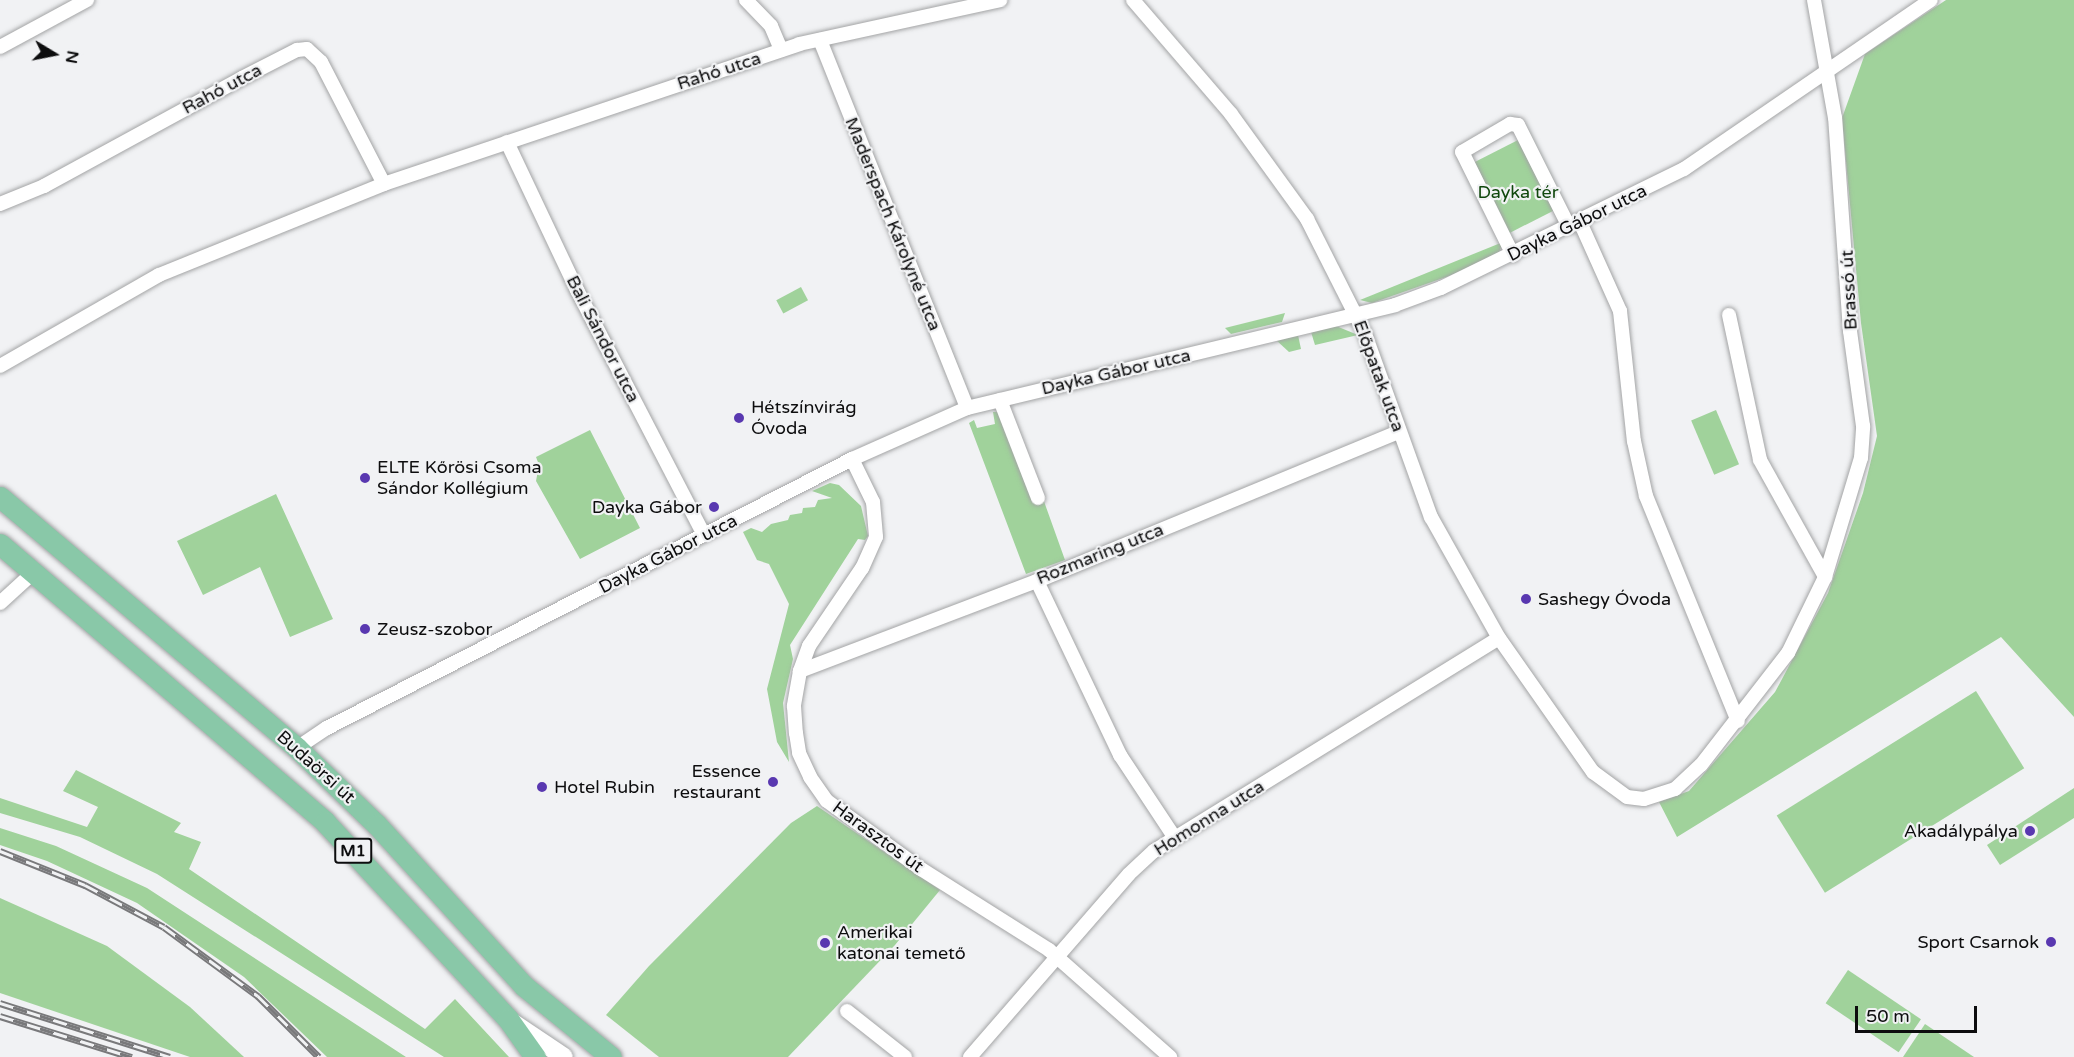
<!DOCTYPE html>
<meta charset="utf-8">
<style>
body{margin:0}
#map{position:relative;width:2074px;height:1057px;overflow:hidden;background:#f1f2f4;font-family:"Varela Round",sans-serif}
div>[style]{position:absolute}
.green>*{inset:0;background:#a0d29b;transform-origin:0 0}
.roads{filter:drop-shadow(0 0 2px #a3a4a5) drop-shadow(0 0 2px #a3a4a5)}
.minor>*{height:14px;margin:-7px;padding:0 7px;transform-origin:7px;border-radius:7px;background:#fff}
.secondary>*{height:18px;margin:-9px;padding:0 9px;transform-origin:9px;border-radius:9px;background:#fff}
.primary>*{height:21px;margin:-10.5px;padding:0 10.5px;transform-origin:10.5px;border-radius:10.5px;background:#89c8a8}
.rail>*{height:7px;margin-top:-3.5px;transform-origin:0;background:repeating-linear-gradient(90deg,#f1f2f4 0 14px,#79797b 0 28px);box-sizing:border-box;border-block:2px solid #79797b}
.dots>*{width:16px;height:16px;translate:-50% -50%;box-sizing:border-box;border:3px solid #f1f2f4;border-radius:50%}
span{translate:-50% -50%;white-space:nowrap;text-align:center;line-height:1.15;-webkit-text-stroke:4.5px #f1f2f4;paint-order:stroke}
.shield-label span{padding:2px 4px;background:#f1f2f4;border:2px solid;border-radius:4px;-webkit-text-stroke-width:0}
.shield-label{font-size:16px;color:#0d0d0e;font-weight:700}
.street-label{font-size:18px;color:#0d0d0e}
.park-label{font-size:18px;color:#10480d}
.poi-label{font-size:18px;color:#0d0d0e}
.left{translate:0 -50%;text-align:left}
.right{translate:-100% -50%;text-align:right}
.north{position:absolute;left:24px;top:24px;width:60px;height:60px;-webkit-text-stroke:4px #f1f2f4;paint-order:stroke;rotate:100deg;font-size:16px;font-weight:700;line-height:24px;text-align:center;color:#0d0d0e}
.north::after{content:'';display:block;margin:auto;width:21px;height:27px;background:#0d0d0e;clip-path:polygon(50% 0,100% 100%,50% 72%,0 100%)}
.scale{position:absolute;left:1855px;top:1006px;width:122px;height:27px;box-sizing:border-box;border:3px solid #0d0d0e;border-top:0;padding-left:8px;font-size:18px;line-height:21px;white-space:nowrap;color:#0d0d0e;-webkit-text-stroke:4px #f1f2f4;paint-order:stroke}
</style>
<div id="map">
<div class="green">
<i style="clip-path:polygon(1946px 0,2074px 0,2074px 717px,2001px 637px,1677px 837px,1659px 802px,1689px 791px,1775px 692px,1828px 593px,1863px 493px,1877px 436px,1861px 323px,1842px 118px,1865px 54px)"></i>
<i style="left:1520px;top:139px;width:79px;height:54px;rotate:63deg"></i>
<i style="clip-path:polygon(1503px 242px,1498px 255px,1449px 276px,1372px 303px,1360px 300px)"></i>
<i style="left:801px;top:287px;width:15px;height:28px;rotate:62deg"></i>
<i style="clip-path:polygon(1285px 313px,1282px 322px,1231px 334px,1225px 328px)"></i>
<i style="clip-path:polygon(1336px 326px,1358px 335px,1315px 345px,1311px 332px)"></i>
<i style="clip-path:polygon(1298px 335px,1301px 349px,1289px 352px,1276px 340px)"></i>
<i style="left:1716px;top:410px;width:59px;height:27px;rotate:67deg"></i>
<i style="clip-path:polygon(993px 412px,998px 412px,1041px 493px,1065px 560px,1026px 574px,969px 423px,974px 420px,977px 428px,995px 424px)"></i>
<i style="clip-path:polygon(590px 430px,640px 528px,580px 559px,536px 481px,539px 465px,536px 457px)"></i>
<i style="clip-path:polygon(830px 483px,839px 485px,861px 506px,868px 536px,865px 540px,858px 539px,790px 645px,793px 659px,783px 703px,789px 762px,777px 742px,767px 689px,789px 604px,769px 564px,757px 560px,743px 532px,751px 528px,762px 532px,771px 524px,788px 520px,790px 515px,802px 513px,803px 508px,815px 507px,818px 500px,832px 498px,812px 491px)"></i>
<i style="clip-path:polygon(276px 494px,333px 619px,290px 637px,260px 567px,203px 595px,177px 541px)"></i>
<i style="left:1976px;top:691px;width:91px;height:235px;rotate:58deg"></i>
<i style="clip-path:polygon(76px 770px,181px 823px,174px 832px,201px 842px,189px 869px,425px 1029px,455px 999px,509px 1057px,444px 1057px,157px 874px,80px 837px,0 813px,0 798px,87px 827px,98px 807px,63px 791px)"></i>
<i style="clip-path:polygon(2074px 788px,2074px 818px,2000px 865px,1987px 845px)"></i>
<i style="clip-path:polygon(817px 806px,940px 890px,895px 945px,788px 1057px,659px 1057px,606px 1015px,649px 966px,791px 823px)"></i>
<i style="clip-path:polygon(0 828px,56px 846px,147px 888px,406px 1057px,327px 1057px,244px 977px,137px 903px,47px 861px,0 845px)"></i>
<i style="clip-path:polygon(0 898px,107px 946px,190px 1007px,244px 1057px,190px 1057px,0 993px)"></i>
<i style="left:1848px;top:970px;width:88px;height:40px;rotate:34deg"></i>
<i style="clip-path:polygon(1925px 1024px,1974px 1057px,1903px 1057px)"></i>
</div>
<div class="roads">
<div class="minor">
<i style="left:746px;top:0;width:36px;rotate:46deg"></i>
<i style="left:771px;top:26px;width:26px;rotate:67deg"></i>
<i style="left:1133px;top:0;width:150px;rotate:49.3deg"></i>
<i style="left:1231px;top:114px;width:130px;rotate:54.1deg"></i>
<i style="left:1307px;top:219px;width:129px;rotate:63.2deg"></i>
<i style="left:1365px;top:334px;width:195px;rotate:70.2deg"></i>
<i style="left:1431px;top:517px;width:139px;rotate:60.7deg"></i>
<i style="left:1499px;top:638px;width:164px;rotate:55deg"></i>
<i style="left:1593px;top:772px;width:42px;rotate:36.3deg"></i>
<i style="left:1627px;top:797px;width:17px;rotate:7deg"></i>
<i style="left:1644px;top:799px;width:33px;rotate:-18deg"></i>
<i style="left:1675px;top:789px;width:35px;rotate:-43deg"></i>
<i style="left:1701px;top:765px;width:142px;rotate:-52.2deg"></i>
<i style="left:1788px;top:653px;width:85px;rotate:-64deg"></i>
<i style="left:1825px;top:577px;width:124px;rotate:-73.2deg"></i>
<i style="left:1861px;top:458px;width:32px;rotate:-86deg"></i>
<i style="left:1863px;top:426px;width:96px;rotate:-97.8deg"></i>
<i style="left:1850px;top:331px;width:214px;rotate:-94deg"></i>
<i style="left:1835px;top:118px;width:120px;rotate:-100.1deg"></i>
<i style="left:820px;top:40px;width:396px;rotate:68.2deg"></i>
<i style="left:0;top:47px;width:99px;rotate:-28.4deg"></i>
<i style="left:507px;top:142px;width:164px;rotate:64.7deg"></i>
<i style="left:577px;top:290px;width:276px;rotate:62.6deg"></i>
<i style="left:0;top:204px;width:48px;rotate:-22.2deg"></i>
<i style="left:44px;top:186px;width:226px;rotate:-28.6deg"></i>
<i style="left:242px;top:78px;width:62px;rotate:-27deg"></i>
<i style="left:297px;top:50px;width:10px;rotate:-6deg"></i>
<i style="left:307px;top:49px;width:19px;rotate:43deg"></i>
<i style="left:321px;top:62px;width:137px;rotate:62.7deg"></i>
<i style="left:1580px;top:222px;width:98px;rotate:65.8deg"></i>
<i style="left:1620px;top:311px;width:131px;rotate:83.9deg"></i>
<i style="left:1634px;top:441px;width:56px;rotate:77.7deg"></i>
<i style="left:1646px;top:496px;width:243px;rotate:67.8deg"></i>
<i style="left:1513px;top:255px;width:115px;rotate:-116.3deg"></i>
<i style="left:1462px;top:152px;width:56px;rotate:-30.3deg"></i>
<i style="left:1510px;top:124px;width:8px;rotate:7deg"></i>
<i style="left:1518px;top:125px;width:114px;rotate:63.4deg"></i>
<i style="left:1729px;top:315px;width:148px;rotate:77.9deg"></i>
<i style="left:1760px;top:460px;width:134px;rotate:60.9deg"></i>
<i style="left:0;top:366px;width:183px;rotate:-29.8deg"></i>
<i style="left:159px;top:275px;width:243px;rotate:-22deg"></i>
<i style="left:384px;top:184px;width:438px;rotate:-18.6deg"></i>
<i style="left:799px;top:44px;width:206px;rotate:-12.3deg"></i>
<i style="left:1000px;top:400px;width:105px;rotate:68.8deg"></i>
<i style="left:852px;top:459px;width:48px;rotate:64deg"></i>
<i style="left:873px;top:502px;width:35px;rotate:85deg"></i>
<i style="left:876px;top:537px;width:34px;rotate:114deg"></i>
<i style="left:862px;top:568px;width:94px;rotate:124.2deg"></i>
<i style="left:809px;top:646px;width:27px;rotate:110deg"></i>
<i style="left:800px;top:671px;width:36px;rotate:100deg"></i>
<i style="left:794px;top:706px;width:27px;rotate:86deg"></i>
<i style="left:796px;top:733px;width:20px;rotate:81deg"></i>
<i style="left:799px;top:753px;width:26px;rotate:65deg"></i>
<i style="left:810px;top:777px;width:29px;rotate:55deg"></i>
<i style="left:827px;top:801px;width:116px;rotate:35.9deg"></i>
<i style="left:921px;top:869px;width:151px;rotate:32.3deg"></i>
<i style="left:1049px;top:950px;width:162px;rotate:41.5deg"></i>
<i style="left:1037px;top:581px;width:193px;rotate:64.5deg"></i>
<i style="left:1120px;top:755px;width:100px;rotate:56.5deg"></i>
<i style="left:0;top:603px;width:46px;rotate:-42.4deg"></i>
<i style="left:800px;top:671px;width:254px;rotate:-20.8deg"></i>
<i style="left:1037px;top:581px;width:391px;rotate:-22.4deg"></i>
<i style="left:297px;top:748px;width:36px;rotate:-34deg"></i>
<i style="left:327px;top:728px;width:590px;rotate:-27.13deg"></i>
<i style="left:852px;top:459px;width:126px;rotate:-23.9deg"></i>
<i style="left:967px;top:408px;width:440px;rotate:-13.5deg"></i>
<i style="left:1395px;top:305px;width:49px;rotate:-20.3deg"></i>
<i style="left:1441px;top:288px;width:271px;rotate:-26.1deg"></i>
<i style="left:1684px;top:169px;width:299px;rotate:-34.4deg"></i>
<i style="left:847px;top:1011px;width:74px;rotate:38.4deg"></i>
<i style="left:970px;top:1057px;width:242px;rotate:-49deg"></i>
<i style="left:1129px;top:874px;width:34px;rotate:-43deg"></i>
<i style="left:1154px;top:851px;width:405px;rotate:-31.7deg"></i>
</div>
<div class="secondary">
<i style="left:509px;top:1020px;width:66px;rotate:33.9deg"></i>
</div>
<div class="primary">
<i style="left:0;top:497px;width:389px;rotate:40.2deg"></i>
<i style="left:297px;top:748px;width:111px;rotate:43.9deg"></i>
<i style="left:377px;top:825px;width:218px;rotate:47.6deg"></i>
<i style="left:524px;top:986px;width:112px;rotate:39.2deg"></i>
<i style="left:0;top:544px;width:428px;rotate:40.5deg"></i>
<i style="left:325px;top:822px;width:269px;rotate:47.1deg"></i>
<i style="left:508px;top:1019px;width:47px;rotate:54.6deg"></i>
</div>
</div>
<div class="rail">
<i style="left:0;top:851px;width:92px;rotate:21.8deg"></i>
<i style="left:85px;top:885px;width:89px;rotate:28deg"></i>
<i style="left:164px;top:927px;width:117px;rotate:36.3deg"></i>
<i style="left:258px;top:996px;width:86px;rotate:45deg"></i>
<i style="left:0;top:1003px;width:178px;rotate:17.6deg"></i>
<i style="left:0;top:1016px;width:138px;rotate:17.3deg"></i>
</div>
<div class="dots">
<i style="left:739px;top:418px;background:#5938b0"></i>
<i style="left:365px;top:478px;background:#5938b0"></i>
<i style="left:714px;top:507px;background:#5938b0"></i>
<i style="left:1526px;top:599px;background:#5938b0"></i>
<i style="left:365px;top:629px;background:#5938b0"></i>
<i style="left:773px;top:782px;background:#5938b0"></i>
<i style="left:542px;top:787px;background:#5938b0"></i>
<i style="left:2030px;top:831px;background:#5938b0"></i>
<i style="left:2051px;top:942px;background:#5938b0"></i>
<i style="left:825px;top:943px;background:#5938b0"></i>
</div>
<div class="shield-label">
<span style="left:353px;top:851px">M1</span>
</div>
<div class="street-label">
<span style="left:719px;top:71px;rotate:-18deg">Rahó utca</span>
<span style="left:222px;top:89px;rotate:-28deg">Rahó utca</span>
<span style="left:1577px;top:223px;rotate:-26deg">Dayka Gábor utca</span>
<span style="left:893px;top:224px;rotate:68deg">Maderspach Károlyné utca</span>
<span style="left:1849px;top:290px;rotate:-93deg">Brassó út</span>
<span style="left:603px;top:339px;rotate:63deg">Bali Sándor utca</span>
<span style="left:1116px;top:372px;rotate:-13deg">Dayka Gábor utca</span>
<span style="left:1379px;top:376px;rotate:70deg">Előpatak utca</span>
<span style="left:668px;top:554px;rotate:-27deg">Dayka Gábor utca</span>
<span style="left:1100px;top:554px;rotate:-22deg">Rozmaring utca</span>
<span style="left:316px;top:767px;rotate:42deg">Budaörsi út</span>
<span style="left:1209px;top:818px;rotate:-32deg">Homonna utca</span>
<span style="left:878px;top:837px;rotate:36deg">Harasztos út</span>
</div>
<div class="park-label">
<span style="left:1518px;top:192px">Dayka tér</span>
</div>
<div class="poi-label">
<span class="left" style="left:751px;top:418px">Hétszínvirág<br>Óvoda</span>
<span class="left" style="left:377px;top:478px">ELTE Kőrösi Csoma<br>Sándor Kollégium</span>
<span class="right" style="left:702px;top:507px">Dayka Gábor</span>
<span class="left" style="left:1538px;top:599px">Sashegy Óvoda</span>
<span class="left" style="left:377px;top:629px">Zeusz-szobor</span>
<span class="right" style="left:761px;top:782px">Essence<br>restaurant</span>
<span class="left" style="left:554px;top:787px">Hotel Rubin</span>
<span class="right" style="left:2018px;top:831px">Akadálypálya</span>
<span class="left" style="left:837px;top:943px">Amerikai<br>katonai temető</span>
<span class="right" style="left:2039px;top:942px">Sport Csarnok</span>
</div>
<div class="north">N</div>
<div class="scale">50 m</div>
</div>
